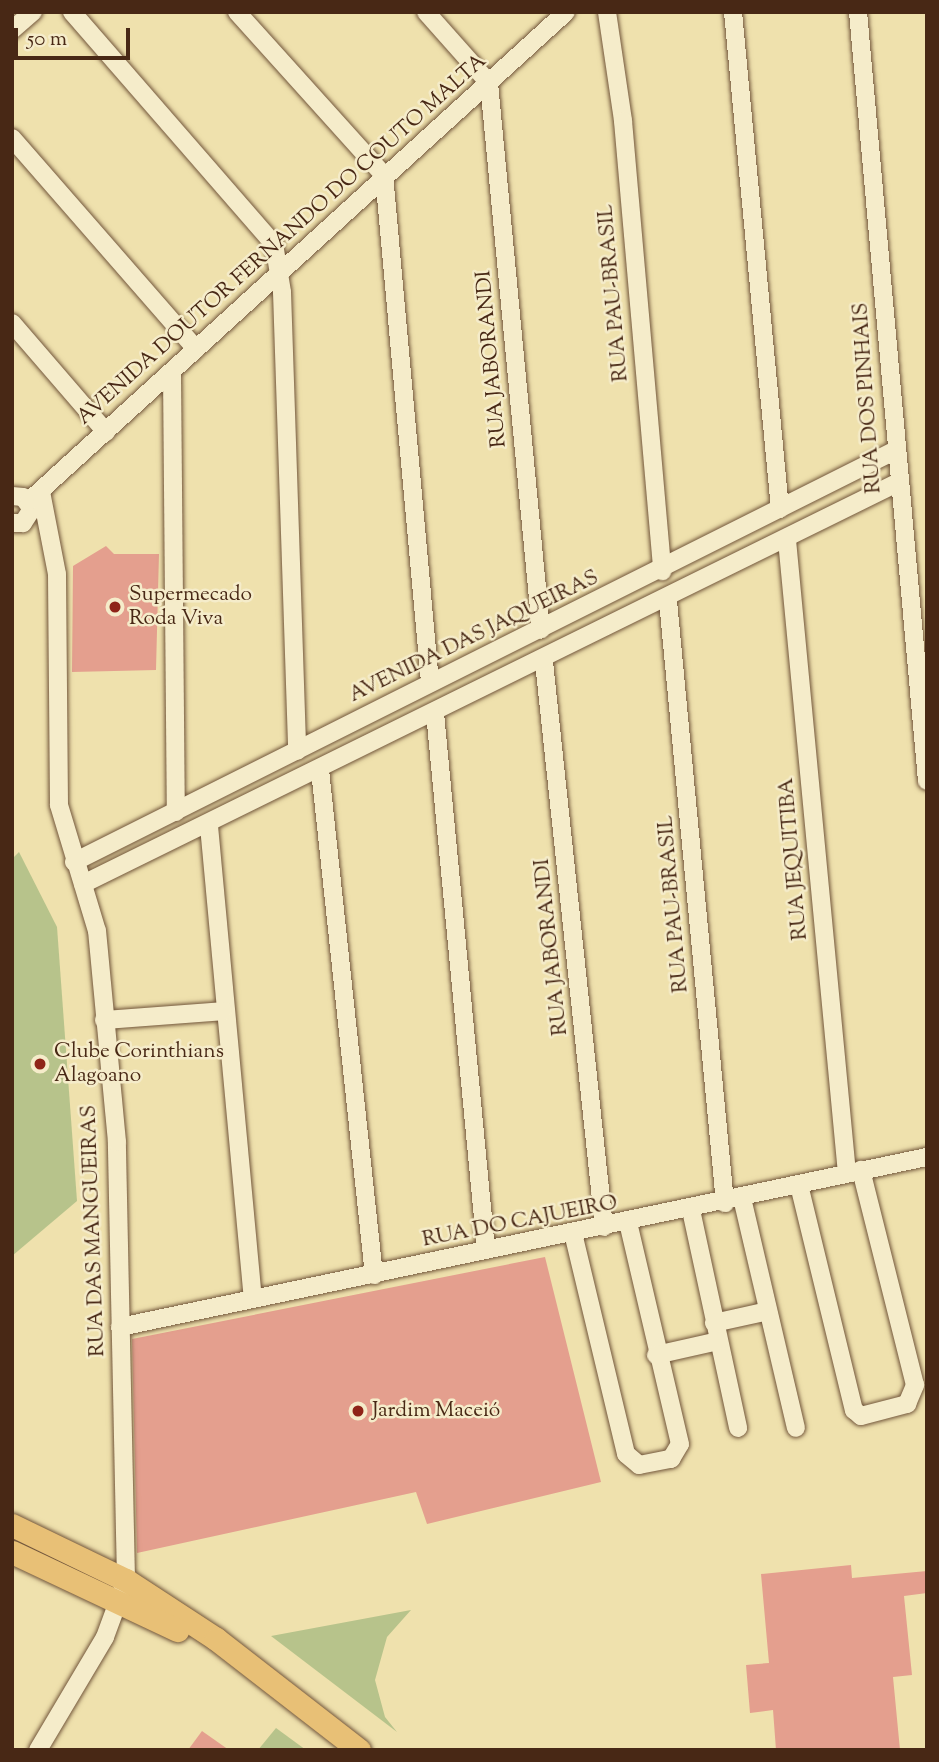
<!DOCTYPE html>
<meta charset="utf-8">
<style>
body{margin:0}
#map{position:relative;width:939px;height:1762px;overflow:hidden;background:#efe1ad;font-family:"Sorts Mill Goudy",serif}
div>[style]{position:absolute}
.green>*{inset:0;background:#b7c38b}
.building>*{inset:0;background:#e49f8e}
.roads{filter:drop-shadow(0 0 2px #72563b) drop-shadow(0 0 2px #72563b)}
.minor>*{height:18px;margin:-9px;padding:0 9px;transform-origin:9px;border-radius:9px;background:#f5ecca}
.major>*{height:23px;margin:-11.5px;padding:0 11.5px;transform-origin:11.5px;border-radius:11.5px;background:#e8c076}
.dots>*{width:19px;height:19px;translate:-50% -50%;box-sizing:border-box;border:4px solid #f5ecca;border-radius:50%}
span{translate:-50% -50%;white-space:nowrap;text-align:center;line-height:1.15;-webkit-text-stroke:5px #f5ecca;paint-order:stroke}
.street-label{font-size:21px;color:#482815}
.poi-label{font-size:21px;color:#482815}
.left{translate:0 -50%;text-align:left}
.frame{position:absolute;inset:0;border:14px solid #482815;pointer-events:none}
.scale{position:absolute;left:14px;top:28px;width:116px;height:32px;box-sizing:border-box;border:4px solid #482815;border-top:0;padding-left:9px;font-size:21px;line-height:24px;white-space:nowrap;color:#482815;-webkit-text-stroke:5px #f5ecca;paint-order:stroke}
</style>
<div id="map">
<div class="green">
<i style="clip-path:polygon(19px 852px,57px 927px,77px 1201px,12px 1256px,12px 859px)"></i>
<i style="clip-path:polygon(411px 1610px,387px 1637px,375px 1680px,385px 1717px,397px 1732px,271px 1636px)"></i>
<i style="clip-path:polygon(276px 1728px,306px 1750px,258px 1750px)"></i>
</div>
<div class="building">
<i style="clip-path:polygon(106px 546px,114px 554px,159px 554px,156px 670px,72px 672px,73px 566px)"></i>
<i style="clip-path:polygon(545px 1257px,601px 1482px,427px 1524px,416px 1492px,137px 1553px,132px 1339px)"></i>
<i style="clip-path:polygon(851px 1565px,852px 1578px,927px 1571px,927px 1593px,904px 1596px,912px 1675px,893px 1677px,900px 1750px,776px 1750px,773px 1710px,750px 1713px,746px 1665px,769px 1663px,761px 1574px)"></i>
<i style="clip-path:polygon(202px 1731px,229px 1750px,188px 1750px)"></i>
</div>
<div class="roads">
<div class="minor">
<i style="left:72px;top:12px;width:308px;rotate:49deg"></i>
<i style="left:274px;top:244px;width:49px;rotate:80.5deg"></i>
<i style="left:282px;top:292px;width:459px;rotate:88.1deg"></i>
<i style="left:237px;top:12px;width:219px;rotate:48deg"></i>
<i style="left:384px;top:175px;width:509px;rotate:84.82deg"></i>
<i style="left:426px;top:12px;width:95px;rotate:48.4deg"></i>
<i style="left:489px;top:83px;width:549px;rotate:84.57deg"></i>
<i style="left:607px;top:12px;width:110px;rotate:81.6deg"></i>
<i style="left:623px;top:121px;width:452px;rotate:85deg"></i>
<i style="left:733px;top:12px;width:499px;rotate:84.6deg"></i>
<i style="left:858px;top:12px;width:772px;rotate:84.87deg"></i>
<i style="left:12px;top:30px;width:28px;rotate:-41deg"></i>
<i style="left:12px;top:138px;width:280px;rotate:48.9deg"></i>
<i style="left:12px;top:323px;width:144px;rotate:49.2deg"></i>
<i style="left:172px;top:373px;width:439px;rotate:89.5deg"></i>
<i style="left:12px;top:496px;width:11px;rotate:5deg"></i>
<i style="left:23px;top:497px;width:15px;rotate:53deg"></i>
<i style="left:32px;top:509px;width:17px;rotate:123deg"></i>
<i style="left:23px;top:523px;width:11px;rotate:180deg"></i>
<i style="left:29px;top:501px;width:726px;rotate:-42.32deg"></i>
<i style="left:787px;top:540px;width:636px;rotate:84.59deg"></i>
<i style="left:668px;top:601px;width:605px;rotate:84.59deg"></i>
<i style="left:544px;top:662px;width:568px;rotate:83.94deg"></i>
<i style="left:435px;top:713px;width:539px;rotate:84.57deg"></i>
<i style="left:320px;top:770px;width:508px;rotate:83.9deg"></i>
<i style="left:209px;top:826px;width:473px;rotate:84.7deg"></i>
<i style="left:74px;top:862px;width:917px;rotate:-26.62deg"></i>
<i style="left:83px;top:884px;width:907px;rotate:-26.23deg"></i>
<i style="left:104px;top:1020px;width:119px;rotate:-4.3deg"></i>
<i style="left:799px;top:1185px;width:232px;rotate:76.3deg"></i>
<i style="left:854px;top:1410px;width:9px;rotate:41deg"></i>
<i style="left:861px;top:1416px;width:48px;rotate:-14.6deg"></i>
<i style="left:907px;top:1404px;width:21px;rotate:-67deg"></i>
<i style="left:915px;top:1385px;width:222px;rotate:-104.1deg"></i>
<i style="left:742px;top:1198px;width:236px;rotate:76.8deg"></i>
<i style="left:691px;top:1210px;width:223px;rotate:77.8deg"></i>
<i style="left:573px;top:1233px;width:227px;rotate:76.5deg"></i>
<i style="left:626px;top:1454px;width:17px;rotate:40deg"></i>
<i style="left:639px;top:1465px;width:33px;rotate:-11deg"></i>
<i style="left:671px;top:1459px;width:17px;rotate:-59deg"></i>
<i style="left:680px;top:1444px;width:227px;rotate:-103.2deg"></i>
<i style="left:714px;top:1323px;width:55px;rotate:-12.5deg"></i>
<i style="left:120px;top:1327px;width:825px;rotate:-11.9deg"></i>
<i style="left:656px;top:1355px;width:64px;rotate:-12.7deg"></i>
<i style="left:38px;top:1750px;width:131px;rotate:-59.3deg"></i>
<i style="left:105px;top:1637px;width:61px;rotate:-69.8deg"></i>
<i style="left:126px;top:1580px;width:438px;rotate:-91.2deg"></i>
<i style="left:117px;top:1142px;width:212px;rotate:-95.4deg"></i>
<i style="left:97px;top:931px;width:132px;rotate:-106.8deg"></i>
<i style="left:59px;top:805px;width:231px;rotate:-90.5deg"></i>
<i style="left:57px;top:574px;width:84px;rotate:-101deg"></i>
</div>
<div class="major">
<i style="left:12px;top:1525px;width:127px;rotate:25.8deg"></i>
<i style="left:126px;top:1580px;width:108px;rotate:33.2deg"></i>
<i style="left:216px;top:1639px;width:181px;rotate:37.8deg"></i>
<i style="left:12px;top:1552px;width:183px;rotate:25.3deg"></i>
</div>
</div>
<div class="dots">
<i style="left:115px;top:607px;background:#8f2418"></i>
<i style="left:40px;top:1064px;background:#8f2418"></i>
<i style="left:358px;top:1411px;background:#8f2418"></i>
</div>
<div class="street-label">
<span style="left:282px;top:240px;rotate:-42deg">AVENIDA DOUTOR FERNANDO DO COUTO MALTA</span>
<span style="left:614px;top:293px;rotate:-95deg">RUA PAU-BRASIL</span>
<span style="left:492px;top:359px;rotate:-95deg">RUA JABORANDI</span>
<span style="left:868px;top:398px;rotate:-94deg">RUA DOS PINHAIS</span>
<span style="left:474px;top:637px;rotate:-26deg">AVENIDA DAS JAQUEIRAS</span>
<span style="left:794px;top:859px;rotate:-95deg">RUA JEQUITIBA</span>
<span style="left:674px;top:904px;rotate:-95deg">RUA PAU-BRASIL</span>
<span style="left:552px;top:947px;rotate:-96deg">RUA JABORANDI</span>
<span style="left:520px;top:1222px;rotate:-11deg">RUA DO CAJUEIRO</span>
<span style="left:94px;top:1231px;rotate:-92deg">RUA DAS MANGUEIRAS</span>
</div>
<div class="poi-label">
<span class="left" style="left:129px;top:607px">Supermecado<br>Roda Viva</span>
<span class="left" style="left:54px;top:1064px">Clube Corinthians<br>Alagoano</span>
<span class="left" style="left:372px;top:1411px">Jardim Maceió</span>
</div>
<div class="frame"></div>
<div class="scale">50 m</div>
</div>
